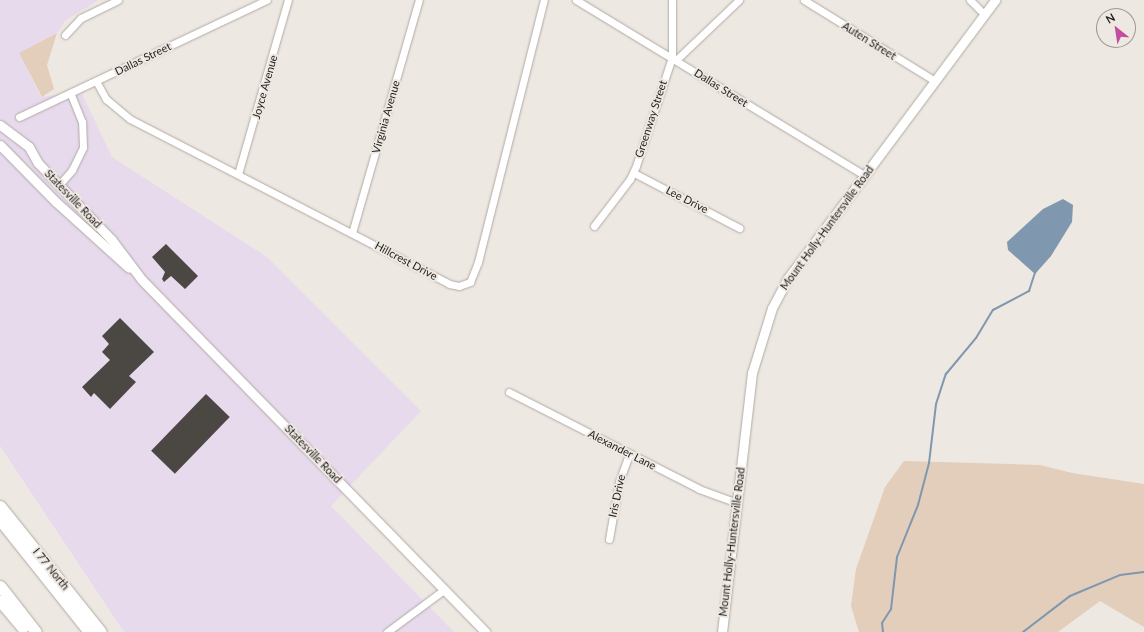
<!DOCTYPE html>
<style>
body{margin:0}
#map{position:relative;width:1144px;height:632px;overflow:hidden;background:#eee8e2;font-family:Lato,sans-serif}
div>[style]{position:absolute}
.commercial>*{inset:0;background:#e7daed}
.green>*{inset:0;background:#e2ceba}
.water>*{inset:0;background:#7f97af}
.stream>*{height:2px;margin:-1px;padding:0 1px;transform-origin:1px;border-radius:1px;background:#7f97af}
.building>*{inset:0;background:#4b4742;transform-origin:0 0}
.roads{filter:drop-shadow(0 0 1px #b0aaa4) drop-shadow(0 0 1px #b0aaa4)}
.minor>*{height:7px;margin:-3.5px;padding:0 3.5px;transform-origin:3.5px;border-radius:3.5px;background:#fff}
.major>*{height:9px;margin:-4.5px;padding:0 4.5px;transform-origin:4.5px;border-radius:4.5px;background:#fff}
.highway>*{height:11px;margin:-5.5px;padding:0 5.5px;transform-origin:5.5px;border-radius:5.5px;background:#fff}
span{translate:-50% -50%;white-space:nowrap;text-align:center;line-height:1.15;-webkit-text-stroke:4px #eee8e2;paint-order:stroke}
.street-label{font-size:11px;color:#201e1c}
.north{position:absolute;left:1096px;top:8px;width:40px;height:40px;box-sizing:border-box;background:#eee8e2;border:1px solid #9c9793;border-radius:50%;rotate:330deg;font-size:11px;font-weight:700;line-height:16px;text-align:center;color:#201e1c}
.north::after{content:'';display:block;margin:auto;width:14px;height:18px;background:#c44b9e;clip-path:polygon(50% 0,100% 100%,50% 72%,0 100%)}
</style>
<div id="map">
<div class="commercial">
<i style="clip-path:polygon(0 0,99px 0,66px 20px,57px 33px,19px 53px,41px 97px,70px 93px,96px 81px,82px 94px,112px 157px,267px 257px,421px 411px,331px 506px,454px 632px,125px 632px,120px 626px,0 446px)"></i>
</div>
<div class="green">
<i style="clip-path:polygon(57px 33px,47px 65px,54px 89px,42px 97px,19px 53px)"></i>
<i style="clip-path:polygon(904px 461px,1040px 465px,1072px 473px,1144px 484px,1144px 627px,1100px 601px,1058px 632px,859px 632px,851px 606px,856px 569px,885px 487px)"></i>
</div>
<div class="water">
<i style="clip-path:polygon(1063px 199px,1073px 205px,1072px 222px,1051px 256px,1035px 274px,1008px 250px,1007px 242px,1043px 209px)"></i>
</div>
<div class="stream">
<i style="left:883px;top:632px;width:9px;rotate:-96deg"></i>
<i style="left:882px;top:623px;width:17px;rotate:-57deg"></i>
<i style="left:891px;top:609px;width:52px;rotate:-83.4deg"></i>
<i style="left:897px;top:557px;width:56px;rotate:-68deg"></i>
<i style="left:918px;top:505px;width:43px;rotate:-75.3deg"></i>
<i style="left:929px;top:463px;width:59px;rotate:-83.2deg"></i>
<i style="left:936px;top:404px;width:32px;rotate:-72deg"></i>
<i style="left:946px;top:374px;width:47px;rotate:-50.2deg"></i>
<i style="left:976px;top:338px;width:33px;rotate:-59deg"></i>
<i style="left:993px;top:310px;width:41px;rotate:-27.8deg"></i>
<i style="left:1029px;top:291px;width:20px;rotate:-72deg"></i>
<i style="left:1023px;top:632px;width:59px;rotate:-37.5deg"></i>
<i style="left:1070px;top:596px;width:54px;rotate:-22.8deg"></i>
<i style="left:1120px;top:575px;width:24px;rotate:-7deg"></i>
</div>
<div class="building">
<i style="clip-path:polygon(166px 244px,198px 276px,185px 289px,171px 276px,164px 282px,162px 279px,165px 272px,152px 257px)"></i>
<i style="clip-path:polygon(120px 318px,154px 352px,129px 376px,136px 382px,110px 409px,94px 393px,91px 397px,82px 387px,110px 360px,102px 352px,109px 344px,102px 336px)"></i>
<i style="left:206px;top:394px;width:33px;height:79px;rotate:44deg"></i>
</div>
<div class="roads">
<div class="minor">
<i style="left:576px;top:0;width:338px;rotate:31.3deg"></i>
<i style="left:804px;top:0;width:154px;rotate:31.7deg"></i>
<i style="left:970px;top:0;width:20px;rotate:45deg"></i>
<i style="left:65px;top:35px;width:23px;rotate:-47deg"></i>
<i style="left:81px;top:18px;width:41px;rotate:-25.9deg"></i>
<i style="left:676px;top:60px;width:87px;rotate:-43.6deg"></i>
<i style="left:96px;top:81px;width:21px;rotate:61deg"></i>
<i style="left:106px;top:99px;width:31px;rotate:40deg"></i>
<i style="left:130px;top:119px;width:359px;rotate:27.3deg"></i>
<i style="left:449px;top:284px;width:10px;rotate:11deg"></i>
<i style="left:459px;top:286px;width:12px;rotate:-20deg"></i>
<i style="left:470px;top:282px;width:22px;rotate:-68deg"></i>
<i style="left:478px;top:262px;width:270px;rotate:-75.9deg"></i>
<i style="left:19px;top:117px;width:274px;rotate:-25.3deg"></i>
<i style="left:634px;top:173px;width:119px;rotate:27.6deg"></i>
<i style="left:238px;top:174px;width:181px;rotate:-74deg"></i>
<i style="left:59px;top:185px;width:20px;rotate:-49deg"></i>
<i style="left:72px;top:170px;width:25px;rotate:-64deg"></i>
<i style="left:83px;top:147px;width:25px;rotate:-92deg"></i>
<i style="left:82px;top:122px;width:31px;rotate:-112deg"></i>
<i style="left:594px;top:226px;width:59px;rotate:-52.5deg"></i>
<i style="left:630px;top:179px;width:14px;rotate:-65deg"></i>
<i style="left:636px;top:166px;width:115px;rotate:-71.7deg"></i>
<i style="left:672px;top:57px;width:57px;rotate:-90deg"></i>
<i style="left:352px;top:233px;width:242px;rotate:-74deg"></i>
<i style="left:509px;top:392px;width:213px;rotate:27deg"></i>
<i style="left:699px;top:489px;width:40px;rotate:20.2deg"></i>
<i style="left:609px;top:539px;width:58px;rotate:-80deg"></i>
<i style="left:619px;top:482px;width:29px;rotate:-70deg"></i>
<i style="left:387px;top:632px;width:72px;rotate:-36.6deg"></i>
</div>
<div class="major">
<i style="left:0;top:125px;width:36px;rotate:37deg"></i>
<i style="left:29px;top:147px;width:18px;rotate:61deg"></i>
<i style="left:38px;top:163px;width:105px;rotate:46.2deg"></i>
<i style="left:111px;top:239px;width:51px;rotate:52.9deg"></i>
<i style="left:142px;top:280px;width:492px;rotate:45.7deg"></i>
<i style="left:0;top:145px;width:80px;rotate:45.5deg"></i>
<i style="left:56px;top:202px;width:98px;rotate:42.1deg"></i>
<i style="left:722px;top:632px;width:261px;rotate:-83.4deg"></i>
<i style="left:752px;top:373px;width:68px;rotate:-72.9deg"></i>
<i style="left:772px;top:308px;width:34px;rotate:-62deg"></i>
<i style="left:788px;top:278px;width:347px;rotate:-53.3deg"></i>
</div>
<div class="highway">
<i style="left:0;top:506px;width:161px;rotate:51.3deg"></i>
<i style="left:0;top:520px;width:143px;rotate:51.5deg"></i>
<i style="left:0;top:586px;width:58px;rotate:52deg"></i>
<i style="left:0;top:601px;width:35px;rotate:50deg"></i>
</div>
</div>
<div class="street-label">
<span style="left:869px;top:41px;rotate:32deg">Auten Street</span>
<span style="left:143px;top:59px;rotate:-26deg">Dallas Street</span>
<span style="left:265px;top:87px;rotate:-74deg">Joyce Avenue</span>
<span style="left:721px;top:88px;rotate:32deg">Dallas Street</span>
<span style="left:386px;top:117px;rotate:-74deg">Virginia Avenue</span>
<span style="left:651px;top:119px;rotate:-72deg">Greenway Street</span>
<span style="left:73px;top:199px;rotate:46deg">Statesville Road</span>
<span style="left:687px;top:200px;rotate:27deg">Lee Drive</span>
<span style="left:827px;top:228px;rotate:-54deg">Mount Holly-Huntersville Road</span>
<span style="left:406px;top:261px;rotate:28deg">Hillcrest Drive</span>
<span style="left:622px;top:450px;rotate:27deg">Alexander Lane</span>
<span style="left:313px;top:454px;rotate:46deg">Statesville Road</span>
<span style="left:617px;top:496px;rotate:-78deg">Iris Drive</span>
<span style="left:732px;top:542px;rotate:-83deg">Mount Holly-Huntersville Road</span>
<span style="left:51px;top:569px;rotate:51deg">I 77 North</span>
</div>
<div class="north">N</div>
</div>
